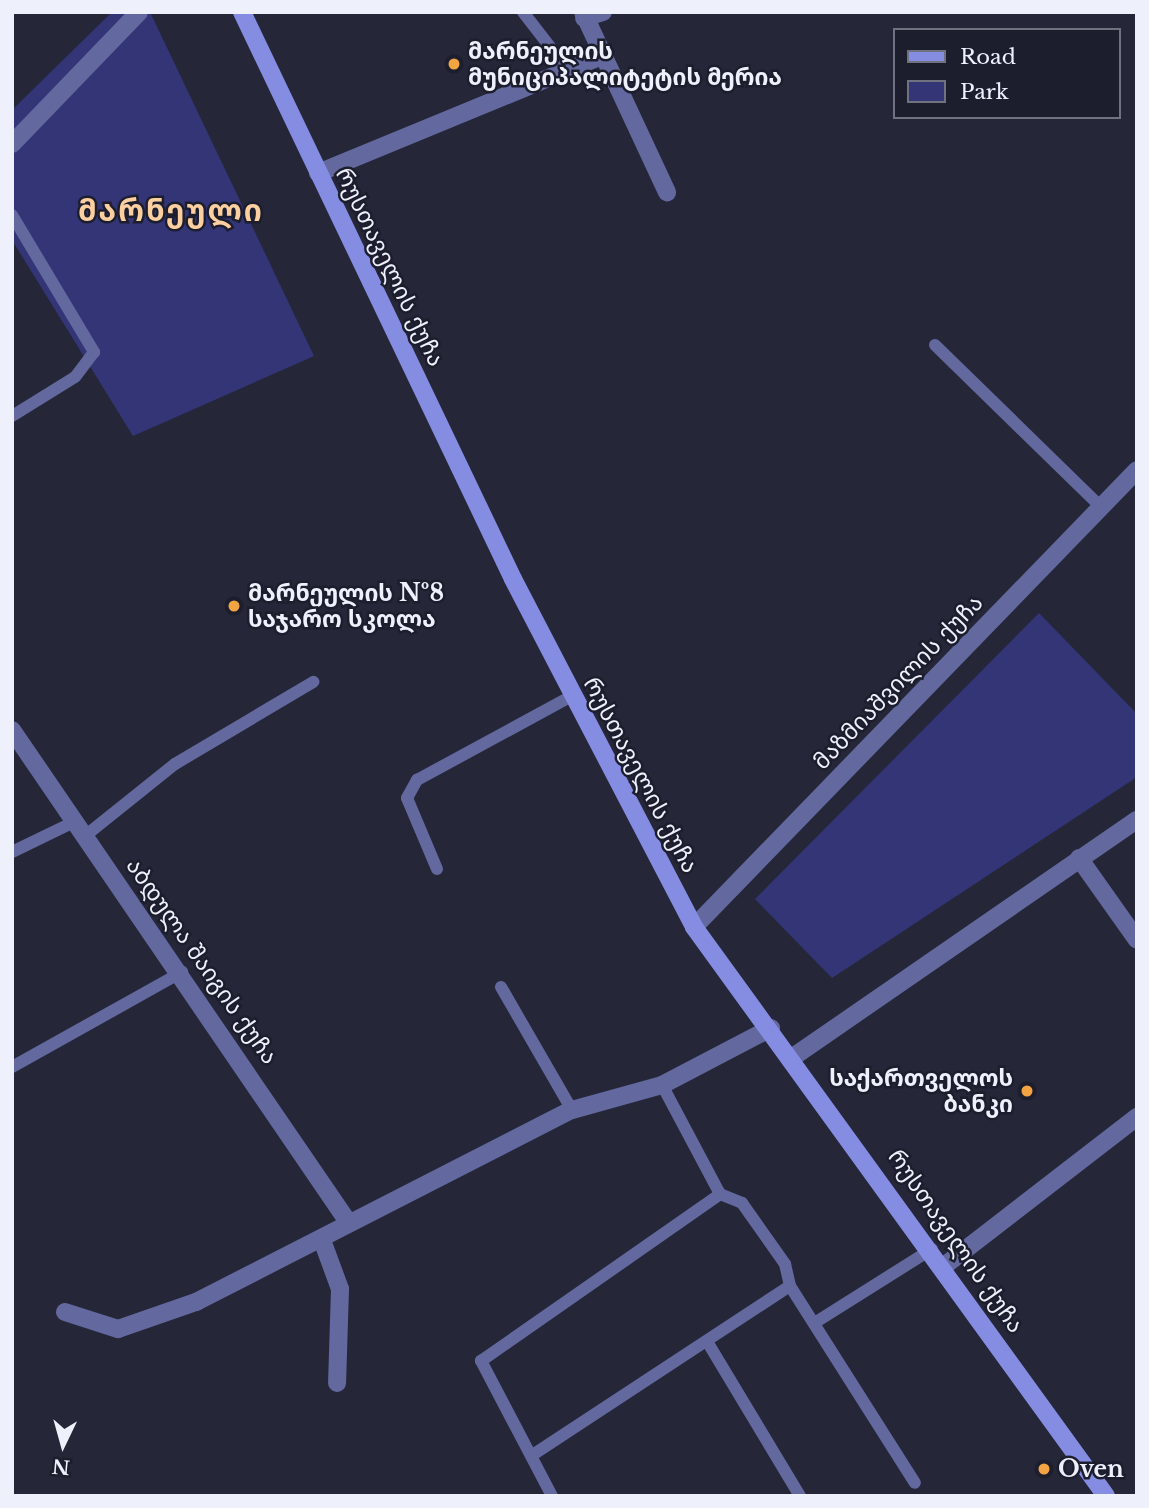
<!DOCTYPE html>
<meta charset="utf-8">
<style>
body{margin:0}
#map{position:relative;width:1149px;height:1508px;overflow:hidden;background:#252739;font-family:"Libre Baskerville","Noto Sans Georgian",serif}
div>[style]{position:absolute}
.green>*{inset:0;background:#333577}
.service>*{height:12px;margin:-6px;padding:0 6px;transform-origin:6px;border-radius:6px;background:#63699f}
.minor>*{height:18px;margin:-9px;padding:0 9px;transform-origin:9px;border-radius:9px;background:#63699f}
.secondary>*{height:18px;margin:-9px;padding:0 9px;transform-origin:9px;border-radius:9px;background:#858de3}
.dots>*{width:19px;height:19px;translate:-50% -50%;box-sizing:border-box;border:4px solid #1c1e2e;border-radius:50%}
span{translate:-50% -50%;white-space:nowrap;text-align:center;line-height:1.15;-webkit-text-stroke:5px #1c1e2e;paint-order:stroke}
.poi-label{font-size:23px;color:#eef0fc;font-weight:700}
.left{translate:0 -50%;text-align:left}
.right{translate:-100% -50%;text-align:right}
.street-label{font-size:23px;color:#eef0fc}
.district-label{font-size:30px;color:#fccfa0;font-weight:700;letter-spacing:2px}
.frame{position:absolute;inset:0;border:14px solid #eef0fc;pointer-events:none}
.legend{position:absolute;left:893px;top:28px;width:228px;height:91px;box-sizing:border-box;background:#1c1e2e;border:2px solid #707280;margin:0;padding:9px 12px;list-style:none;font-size:21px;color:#eef0fc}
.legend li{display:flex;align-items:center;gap:14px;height:35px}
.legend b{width:35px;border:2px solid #707280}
.north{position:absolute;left:28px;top:1410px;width:70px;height:70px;-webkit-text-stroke:5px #1c1e2e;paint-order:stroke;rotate:185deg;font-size:19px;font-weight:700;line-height:28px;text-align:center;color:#eef0fc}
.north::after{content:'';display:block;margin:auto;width:24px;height:32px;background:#eef0fc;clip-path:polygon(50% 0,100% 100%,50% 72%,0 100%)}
</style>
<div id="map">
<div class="green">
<i style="clip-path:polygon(112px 12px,150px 12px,314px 356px,133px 436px,12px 240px,12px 110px)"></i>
<i style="clip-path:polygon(1039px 613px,1137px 714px,1137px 777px,832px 978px,755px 899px)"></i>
</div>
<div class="service">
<i style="left:523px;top:12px;width:73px;rotate:52.2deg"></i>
<i style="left:12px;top:215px;width:160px;rotate:59.1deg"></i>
<i style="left:94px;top:352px;width:31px;rotate:127deg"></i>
<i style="left:75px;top:377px;width:74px;rotate:148.2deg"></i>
<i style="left:935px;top:345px;width:233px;rotate:44.3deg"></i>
<i style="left:85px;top:836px;width:115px;rotate:-38.7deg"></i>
<i style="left:175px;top:764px;width:161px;rotate:-30.7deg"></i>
<i style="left:12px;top:852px;width:69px;rotate:-25.8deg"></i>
<i style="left:437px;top:869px;width:77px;rotate:-112.9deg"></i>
<i style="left:407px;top:798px;width:21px;rotate:-61deg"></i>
<i style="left:417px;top:780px;width:176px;rotate:-28.5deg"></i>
<i style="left:501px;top:987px;width:142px;rotate:60deg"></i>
<i style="left:12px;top:1067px;width:195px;rotate:-29.2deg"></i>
<i style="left:720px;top:1194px;width:24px;rotate:22deg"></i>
<i style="left:742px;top:1203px;width:75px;rotate:54.8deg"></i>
<i style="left:785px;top:1264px;width:23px;rotate:77deg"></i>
<i style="left:790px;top:1286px;width:233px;rotate:57.6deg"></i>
<i style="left:816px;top:1322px;width:137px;rotate:-32.2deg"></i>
<i style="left:708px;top:1343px;width:179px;rotate:59deg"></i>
<i style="left:534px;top:1454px;width:306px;rotate:-33.3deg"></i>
<i style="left:552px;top:1496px;width:153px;rotate:-117.7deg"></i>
<i style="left:481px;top:1361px;width:292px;rotate:-34.9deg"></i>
<i style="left:720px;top:1194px;width:123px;rotate:-118deg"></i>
</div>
<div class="minor">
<i style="left:583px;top:12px;width:199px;rotate:65deg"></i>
<i style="left:584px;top:18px;width:20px;rotate:-18deg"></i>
<i style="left:12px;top:144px;width:183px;rotate:-46.1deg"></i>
<i style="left:318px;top:173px;width:307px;rotate:-22.4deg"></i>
<i style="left:12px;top:730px;width:596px;rotate:55.67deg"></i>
<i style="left:1079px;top:858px;width:100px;rotate:54.7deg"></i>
<i style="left:694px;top:927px;width:636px;rotate:-45.89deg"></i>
<i style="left:793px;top:1057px;width:418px;rotate:-34.6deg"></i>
<i style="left:322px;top:1240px;width:52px;rotate:69.8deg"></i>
<i style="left:340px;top:1289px;width:94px;rotate:91.8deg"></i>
<i style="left:944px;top:1266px;width:244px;rotate:-37.7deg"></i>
<i style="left:65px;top:1312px;width:56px;rotate:17.8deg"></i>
<i style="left:118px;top:1329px;width:83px;rotate:-19.1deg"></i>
<i style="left:196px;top:1302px;width:422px;rotate:-27.1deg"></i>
<i style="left:572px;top:1110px;width:93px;rotate:-15.5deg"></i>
<i style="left:662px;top:1085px;width:123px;rotate:-27.6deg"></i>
</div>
<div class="secondary">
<i style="left:242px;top:12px;width:628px;rotate:64.45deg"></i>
<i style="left:513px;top:579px;width:392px;rotate:62.5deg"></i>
<i style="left:694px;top:927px;width:702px;rotate:54.09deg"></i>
</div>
<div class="dots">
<i style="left:454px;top:64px;background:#f3a442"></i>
<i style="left:234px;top:606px;background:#f3a442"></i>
<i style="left:1027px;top:1091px;background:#f3a442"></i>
<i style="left:1044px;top:1469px;background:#f3a442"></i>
</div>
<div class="poi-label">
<span class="left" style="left:468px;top:64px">მარნეულის<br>მუნიციპალიტეტის მერია</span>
<span class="left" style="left:248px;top:606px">მარნეულის №8<br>საჯარო სკოლა</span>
<span class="right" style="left:1013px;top:1091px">საქართველოს<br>ბანკი</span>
<span class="left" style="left:1058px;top:1469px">Oven</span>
</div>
<div class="street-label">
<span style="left:390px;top:267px;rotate:64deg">რუსთაველის ქუჩა</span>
<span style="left:898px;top:682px;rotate:-46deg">მაზმიაშვილის ქუჩა</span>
<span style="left:641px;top:775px;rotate:62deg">რუსთაველის ქუჩა</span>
<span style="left:202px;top:961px;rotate:55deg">აბდულა შაიგის ქუჩა</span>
<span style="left:956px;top:1241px;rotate:55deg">რუსთაველის ქუჩა</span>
</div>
<div class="district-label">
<span style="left:171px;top:211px">მარნეული</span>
</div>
<div class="frame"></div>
<ul class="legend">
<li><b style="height:9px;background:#858de3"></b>Road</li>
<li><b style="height:19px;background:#333577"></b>Park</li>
</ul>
<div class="north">N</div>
</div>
